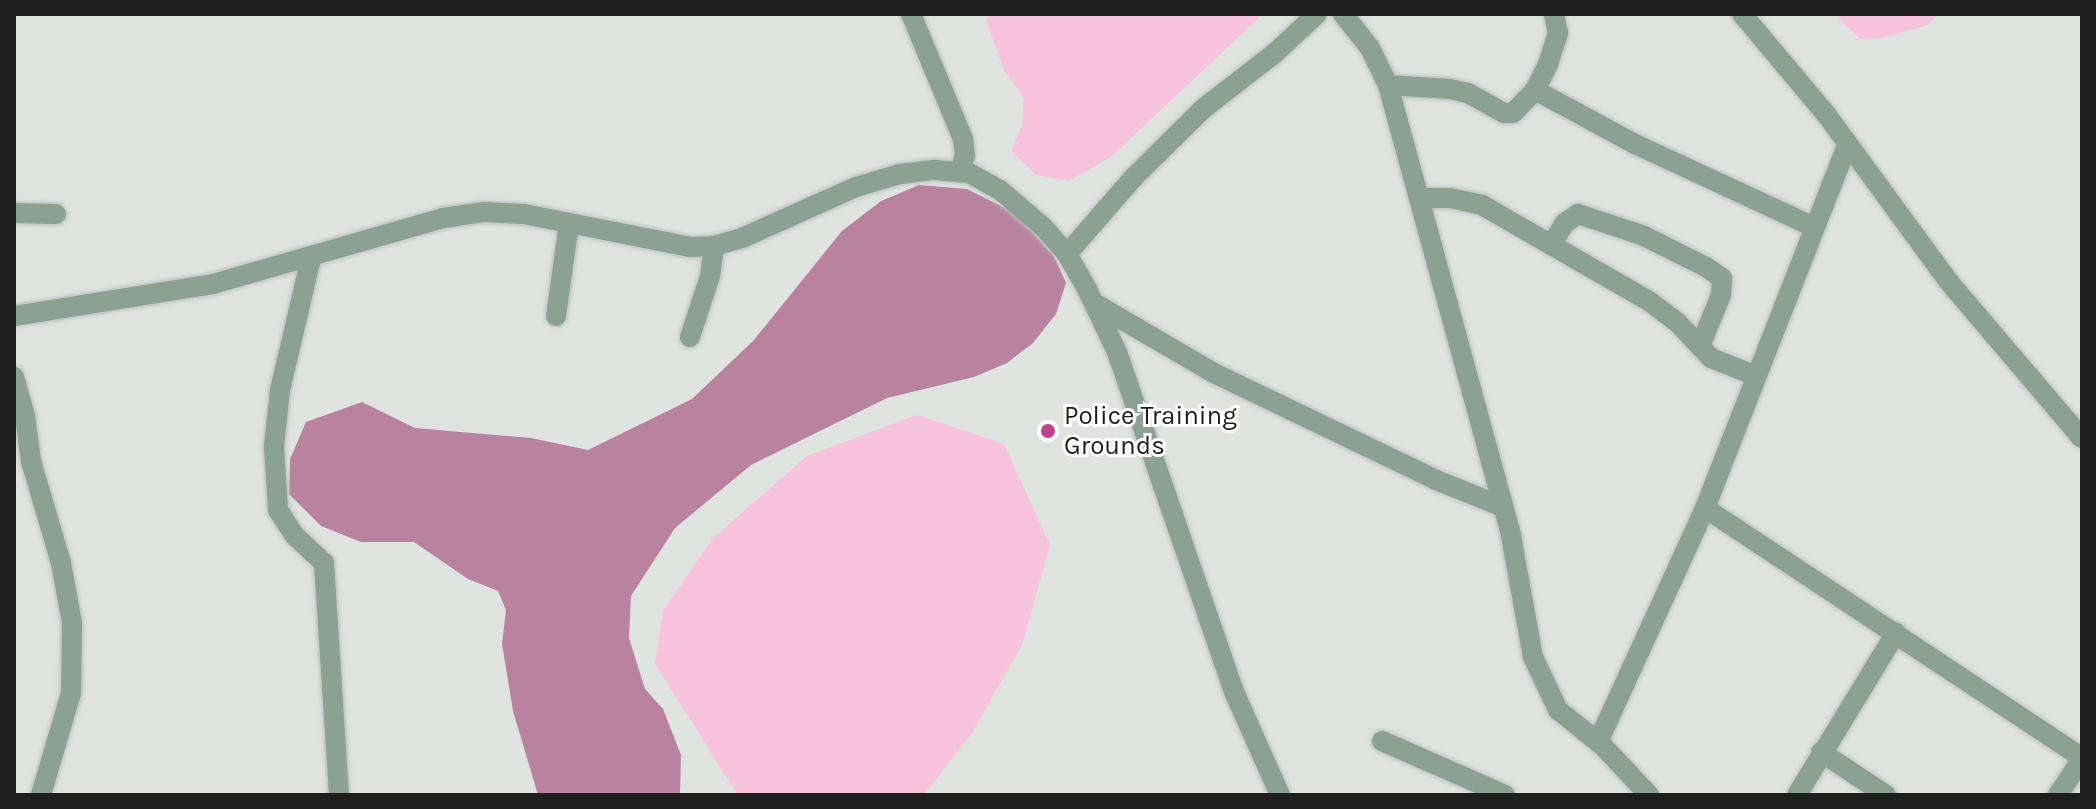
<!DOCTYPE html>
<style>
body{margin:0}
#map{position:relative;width:2096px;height:809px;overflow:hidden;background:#e0e4e1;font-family:Karla,sans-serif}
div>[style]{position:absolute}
.green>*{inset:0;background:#f8c4dd}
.water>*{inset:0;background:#b9829e}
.roads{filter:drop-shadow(0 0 2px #bdc0be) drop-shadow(0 0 2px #bdc0be)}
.minor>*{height:20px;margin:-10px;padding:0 10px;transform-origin:10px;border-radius:10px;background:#8ba292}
.dots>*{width:22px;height:22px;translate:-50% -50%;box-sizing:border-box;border:4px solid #fff;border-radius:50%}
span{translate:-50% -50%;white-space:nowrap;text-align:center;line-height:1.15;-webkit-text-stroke:6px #fff;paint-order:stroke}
.poi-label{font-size:26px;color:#1d1e1d}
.left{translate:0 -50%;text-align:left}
.frame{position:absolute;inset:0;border:16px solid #1d1e1d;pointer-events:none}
</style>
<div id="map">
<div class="green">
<i style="clip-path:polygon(991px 14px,1263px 14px,1111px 157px,1069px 181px,1036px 175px,1011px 151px,1022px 126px,1024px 98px,1004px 70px,986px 21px)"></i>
<i style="clip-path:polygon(1834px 14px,1938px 14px,1928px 25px,1883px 38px,1860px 39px)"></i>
<i style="clip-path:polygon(917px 415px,1004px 444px,1050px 545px,1022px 645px,972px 733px,924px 795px,738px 795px,655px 664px,663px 611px,712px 539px,807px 456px)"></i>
</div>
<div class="water">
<i style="clip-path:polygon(919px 185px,967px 189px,1015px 213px,1054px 256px,1066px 283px,1056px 314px,1033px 343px,1007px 363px,974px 377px,887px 398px,751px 465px,675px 528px,631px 596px,629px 638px,645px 689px,663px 709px,681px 755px,680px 795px,538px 795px,513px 711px,502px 644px,506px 610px,498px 591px,468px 579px,414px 542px,361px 542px,321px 526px,289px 494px,290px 459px,306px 422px,362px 402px,415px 428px,531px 438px,588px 450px,692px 399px,753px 341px,842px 231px,881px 201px)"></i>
</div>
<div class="roads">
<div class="minor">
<i style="left:911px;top:14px;width:135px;rotate:67.4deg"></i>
<i style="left:963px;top:139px;width:16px;rotate:83deg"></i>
<i style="left:965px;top:155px;width:18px;rotate:106deg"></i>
<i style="left:1343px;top:14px;width:43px;rotate:51.5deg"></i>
<i style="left:1370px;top:48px;width:41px;rotate:64.1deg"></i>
<i style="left:1388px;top:85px;width:467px;rotate:74.7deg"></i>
<i style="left:1511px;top:536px;width:123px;rotate:79.7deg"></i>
<i style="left:1533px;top:657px;width:59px;rotate:64.7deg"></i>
<i style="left:1558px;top:710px;width:56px;rotate:38.5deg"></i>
<i style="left:1602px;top:745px;width:69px;rotate:46.8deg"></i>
<i style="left:1742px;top:14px;width:131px;rotate:50deg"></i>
<i style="left:1826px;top:114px;width:208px;rotate:53.8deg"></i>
<i style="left:1949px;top:282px;width:205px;rotate:49.6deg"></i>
<i style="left:1388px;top:85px;width:62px;rotate:3.7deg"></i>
<i style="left:1450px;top:89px;width:18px;rotate:13deg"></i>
<i style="left:1468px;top:93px;width:41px;rotate:29.1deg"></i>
<i style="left:1504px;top:113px;width:9px"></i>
<i style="left:1513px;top:113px;width:32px;rotate:-46deg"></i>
<i style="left:1535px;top:90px;width:29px;rotate:-63deg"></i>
<i style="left:1548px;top:64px;width:33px;rotate:-72deg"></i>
<i style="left:1558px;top:33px;width:19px;rotate:-102deg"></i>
<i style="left:1535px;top:90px;width:114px;rotate:28.4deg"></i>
<i style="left:1635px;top:144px;width:197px;rotate:24.9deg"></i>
<i style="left:1420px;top:198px;width:30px"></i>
<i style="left:1450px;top:198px;width:33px;rotate:12deg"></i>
<i style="left:1482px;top:205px;width:193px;rotate:29.9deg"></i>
<i style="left:1649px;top:301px;width:36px;rotate:37deg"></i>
<i style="left:1678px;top:323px;width:48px;rotate:46.7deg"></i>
<i style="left:1711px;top:358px;width:48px;rotate:21.8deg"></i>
<i style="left:14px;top:213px;width:42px;rotate:1.4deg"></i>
<i style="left:1551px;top:245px;width:26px;rotate:-58deg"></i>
<i style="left:1565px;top:223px;width:16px;rotate:-35deg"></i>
<i style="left:1578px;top:214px;width:70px;rotate:18.4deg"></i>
<i style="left:1644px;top:236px;width:69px;rotate:26.6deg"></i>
<i style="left:1706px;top:267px;width:19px;rotate:35deg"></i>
<i style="left:1722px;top:278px;width:17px;rotate:93deg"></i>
<i style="left:1721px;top:295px;width:55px;rotate:112.4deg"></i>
<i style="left:1067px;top:254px;width:102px;rotate:-49deg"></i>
<i style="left:1134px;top:177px;width:98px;rotate:-44.6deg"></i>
<i style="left:1204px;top:108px;width:90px;rotate:-37.8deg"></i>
<i style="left:1275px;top:53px;width:57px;rotate:-42.9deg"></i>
<i style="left:311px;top:258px;width:136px;rotate:103.2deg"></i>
<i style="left:280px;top:390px;width:56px;rotate:96.1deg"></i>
<i style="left:274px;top:446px;width:64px;rotate:86.4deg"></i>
<i style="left:278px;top:510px;width:30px;rotate:57deg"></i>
<i style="left:294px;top:535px;width:41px;rotate:43deg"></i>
<i style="left:324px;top:563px;width:232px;rotate:86.3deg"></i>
<i style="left:1094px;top:303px;width:139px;rotate:30.3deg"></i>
<i style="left:1214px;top:373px;width:246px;rotate:25.7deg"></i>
<i style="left:1436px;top:480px;width:72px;rotate:21.9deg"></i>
<i style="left:14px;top:316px;width:202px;rotate:-9.1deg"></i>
<i style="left:213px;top:284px;width:239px;rotate:-16deg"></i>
<i style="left:443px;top:218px;width:40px;rotate:-8.5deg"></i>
<i style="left:483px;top:212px;width:41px;rotate:2.8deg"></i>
<i style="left:524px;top:214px;width:169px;rotate:11.2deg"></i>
<i style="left:690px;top:247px;width:24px;rotate:-2deg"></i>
<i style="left:714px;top:246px;width:29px;rotate:-16deg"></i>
<i style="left:742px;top:238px;width:125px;rotate:-24.1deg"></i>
<i style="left:856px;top:187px;width:46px;rotate:-16.5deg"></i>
<i style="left:900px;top:174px;width:34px;rotate:-7deg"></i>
<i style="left:934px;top:170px;width:35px;rotate:5deg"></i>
<i style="left:969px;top:173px;width:35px;rotate:29deg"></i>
<i style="left:1000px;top:190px;width:57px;rotate:40.7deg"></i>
<i style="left:1043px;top:227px;width:36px;rotate:48deg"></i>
<i style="left:1067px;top:254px;width:38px;rotate:60deg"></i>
<i style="left:1086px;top:287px;width:72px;rotate:64.5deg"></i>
<i style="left:1117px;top:352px;width:362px;rotate:71deg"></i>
<i style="left:1235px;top:694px;width:111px;rotate:66deg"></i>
<i style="left:556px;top:316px;width:93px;rotate:-82deg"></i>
<i style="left:690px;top:337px;width:64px;rotate:-71.8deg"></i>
<i style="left:710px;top:276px;width:30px;rotate:-82deg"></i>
<i style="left:14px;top:377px;width:41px;rotate:74.2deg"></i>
<i style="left:25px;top:416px;width:45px;rotate:82.4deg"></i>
<i style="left:31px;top:461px;width:106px;rotate:73.6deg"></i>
<i style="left:61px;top:563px;width:61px;rotate:79.6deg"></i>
<i style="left:72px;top:623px;width:70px;rotate:90.8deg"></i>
<i style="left:71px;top:693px;width:106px;rotate:106.4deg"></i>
<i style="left:1705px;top:508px;width:452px;rotate:33.5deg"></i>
<i style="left:1382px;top:741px;width:134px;rotate:23.7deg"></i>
<i style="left:1598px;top:742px;width:257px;rotate:-65.4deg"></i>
<i style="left:1705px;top:508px;width:389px;rotate:-68.6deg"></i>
<i style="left:1821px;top:752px;width:78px;rotate:33.5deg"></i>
<i style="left:1797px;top:795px;width:190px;rotate:-58.6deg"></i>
<i style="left:2058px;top:795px;width:43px;rotate:-56.3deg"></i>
</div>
</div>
<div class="dots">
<i style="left:1048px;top:431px;background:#c1418c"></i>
</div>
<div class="poi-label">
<span class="left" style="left:1064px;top:431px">Police Training<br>Grounds</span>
</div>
<div class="frame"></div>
</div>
